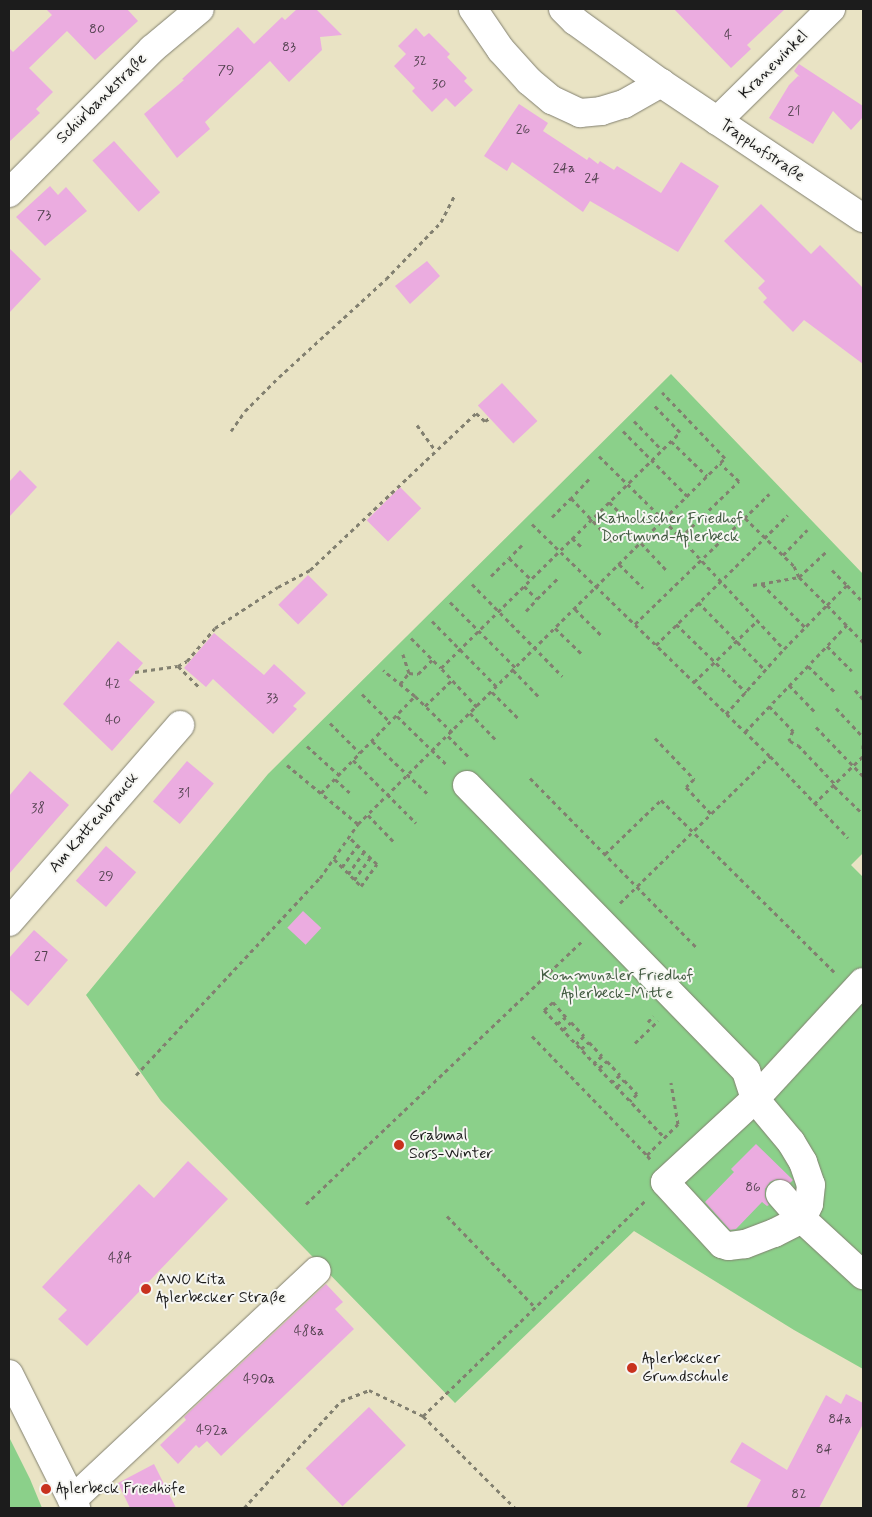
<!DOCTYPE html>
<meta charset="utf-8">
<style>
body{margin:0}
#map{position:relative;width:872px;height:1517px;overflow:hidden;background:#e9e3c4;font-family:Mynerve,sans-serif}
div>[style]{position:absolute}
.green>*{inset:0;background:#8bd08a}
.building>*{inset:0;background:#ebace0;transform-origin:0 0}
.path>*{height:3px;margin-top:-1.5px;transform-origin:0;background:repeating-linear-gradient(90deg,#828070 0 4px,transparent 0 8px)}
.roads{filter:drop-shadow(0 0 1px #828070) drop-shadow(0 0 1px #828070)}
.minor>*{height:28px;margin:-14px;padding:0 14px;transform-origin:14px;border-radius:14px;background:#fff}
.major>*{height:28px;margin:-14px;padding:0 14px;transform-origin:14px;border-radius:14px;background:#fff}
.dots>*{width:14px;height:14px;translate:-50% -50%;box-sizing:border-box;border:2px solid #f6f6f2;border-radius:50%}
span{translate:-50% -50%;white-space:nowrap;text-align:center;line-height:1.15;-webkit-text-stroke:4px #f6f6f2;paint-order:stroke}
.number-label{font-size:14px;color:#50404d}
.number-label span{-webkit-text-stroke-width:0}
.street-label{font-size:16px;color:#1c1c1c}
.park-label{font-size:16px;color:#435b42}
.poi-label{font-size:16px;color:#1c1c1c}
.left{translate:0 -50%;text-align:left}
.frame{position:absolute;inset:0;border:10px solid #1c1c1c;pointer-events:none}
</style>
<div id="map">
<div class="green">
<i style="clip-path:polygon(671px 374px,863px 574px,863px 853px,851px 865px,863px 877px,863px 1369px,794px 1330px,634px 1231px,455px 1403px,161px 1101px,86px 995px,268px 774px)"></i>
<i style="clip-path:polygon(9px 1437px,30px 1479px,42px 1508px,9px 1508px)"></i>
</div>
<div class="building">
<i style="clip-path:polygon(46px 9px,127px 9px,138px 21px,95px 60px,67px 31px,29px 68px,53px 92px,36px 109px,40px 113px,9px 142px,9px 48px,13px 52px,52px 15px)"></i>
<i style="clip-path:polygon(297px 9px,316px 9px,342px 35px,320px 37px,322px 50px,289px 82px,270px 61px,205px 122px,210px 129px,177px 158px,144px 114px,184px 80px,182px 79px,238px 27px,254px 44px,282px 17px,285px 20px)"></i>
<i style="clip-path:polygon(674px 9px,785px 9px,747px 45px,751px 49px,731px 68px)"></i>
<i style="clip-path:polygon(416px 28px,424px 37px,429px 33px,450px 54px,447px 57px,467px 78px,464px 81px,473px 90px,455px 107px,446px 98px,432px 112px,412px 91px,415px 88px,394px 66px,406px 54px,398px 46px)"></i>
<i style="clip-path:polygon(799px 64px,863px 106px,863px 117px,851px 130px,833px 111px,813px 144px,769px 118px,789px 85px,798px 76px,800px 77px,794px 71px)"></i>
<i style="clip-path:polygon(519px 104px,548px 123px,543px 131px,587px 160px,589px 157px,598px 164px,600px 161px,614px 170px,617px 166px,661px 193px,681px 162px,719px 186px,678px 252px,590px 201px,583px 212px,512px 162px,507px 171px,484px 156px)"></i>
<i style="left:114px;top:141px;width:69px;height:29px;rotate:48deg"></i>
<i style="clip-path:polygon(50px 186px,58px 195px,66px 187px,87px 211px,45px 246px,16px 217px)"></i>
<i style="clip-path:polygon(761px 204px,811px 254px,820px 245px,863px 288px,863px 364px,804px 320px,793px 332px,763px 302px,767px 298px,758px 288px,765px 281px,724px 241px)"></i>
<i style="clip-path:polygon(9px 248px,41px 279px,9px 313px)"></i>
<i style="clip-path:polygon(427px 261px,440px 276px,410px 304px,395px 286px)"></i>
<i style="left:502px;top:383px;width:52px;height:33px;rotate:47deg"></i>
<i style="clip-path:polygon(20px 470px,37px 487px,9px 517px,9px 482px)"></i>
<i style="left:400px;top:487px;width:30px;height:47px;rotate:45deg"></i>
<i style="left:308px;top:575px;width:28px;height:42px;rotate:45deg"></i>
<i style="clip-path:polygon(214px 633px,264px 675px,274px 664px,306px 693px,293px 706px,297px 709px,273px 734px,213px 679px,206px 687px,184px 668px)"></i>
<i style="clip-path:polygon(118px 641px,143px 663px,129px 680px,155px 702px,112px 751px,63px 704px)"></i>
<i style="left:187px;top:761px;width:35px;height:53px;rotate:40deg"></i>
<i style="clip-path:polygon(30px 771px,69px 805px,9px 874px,9px 796px)"></i>
<i style="left:106px;top:846px;width:40px;height:46px;rotate:41deg"></i>
<i style="left:303px;top:911px;width:25px;height:23px;rotate:43deg"></i>
<i style="clip-path:polygon(34px 930px,68px 960px,28px 1006px,9px 989px,9px 958px)"></i>
<i style="clip-path:polygon(756px 1144px,793px 1180px,790px 1183px,777px 1179px,770px 1182px,765px 1189px,765px 1197px,769px 1205px,767px 1206px,762px 1202px,736px 1229px,730px 1230px,705px 1202px,734px 1172px,731px 1169px)"></i>
<i style="clip-path:polygon(188px 1161px,228px 1199px,87px 1346px,58px 1319px,67px 1310px,42px 1287px,139px 1184px,154px 1198px)"></i>
<i style="clip-path:polygon(326px 1284px,343px 1302px,335px 1309px,354px 1329px,221px 1456px,207px 1441px,199px 1448px,196px 1445px,178px 1464px,160px 1445px,186px 1420px,184px 1417px)"></i>
<i style="clip-path:polygon(846px 1394px,863px 1403px,863px 1424px,819px 1508px,746px 1508px,761px 1480px,730px 1462px,742px 1442px,787px 1470px,826px 1395px,841px 1404px)"></i>
<i style="left:369px;top:1407px;width:53px;height:88px;rotate:46deg"></i>
<i style="clip-path:polygon(154px 1464px,176px 1508px,130px 1508px,118px 1483px)"></i>
</div>
<div class="path">
<i style="left:634px;top:421px;width:40px;rotate:46deg"></i>
<i style="left:417px;top:425px;width:31px;rotate:54deg"></i>
<i style="left:231px;top:431px;width:24px;rotate:-55deg"></i>
<i style="left:245px;top:411px;width:48px;rotate:-45deg"></i>
<i style="left:279px;top:377px;width:145px;rotate:-42.5deg"></i>
<i style="left:386px;top:279px;width:79px;rotate:-46deg"></i>
<i style="left:441px;top:222px;width:30px;rotate:-63deg"></i>
<i style="left:623px;top:431px;width:91px;rotate:45.4deg"></i>
<i style="left:671px;top:441px;width:50px;rotate:44.2deg"></i>
<i style="left:599px;top:456px;width:91px;rotate:44.6deg"></i>
<i style="left:664px;top:520px;width:176px;rotate:47.1deg"></i>
<i style="left:589px;top:479px;width:26px;rotate:133deg"></i>
<i style="left:571px;top:498px;width:61px;rotate:46.3deg"></i>
<i style="left:609px;top:502px;width:32px;rotate:44deg"></i>
<i style="left:552px;top:517px;width:27px;rotate:-45deg"></i>
<i style="left:745px;top:518px;width:69px;rotate:44.4deg"></i>
<i style="left:794px;top:566px;width:12px;rotate:66deg"></i>
<i style="left:799px;top:577px;width:38px;rotate:-43deg"></i>
<i style="left:532px;top:524px;width:332px;rotate:44.3deg"></i>
<i style="left:770px;top:756px;width:113px;rotate:46.4deg"></i>
<i style="left:572px;top:538px;width:16px;rotate:43deg"></i>
<i style="left:680px;top:538px;width:82px;rotate:-44deg"></i>
<i style="left:739px;top:481px;width:26px;rotate:-137deg"></i>
<i style="left:641px;top:543px;width:37px;rotate:47deg"></i>
<i style="left:522px;top:545px;width:18px;rotate:135deg"></i>
<i style="left:509px;top:558px;width:30px;rotate:44deg"></i>
<i style="left:783px;top:555px;width:35px;rotate:-46deg"></i>
<i style="left:619px;top:564px;width:34px;rotate:45deg"></i>
<i style="left:832px;top:570px;width:21px;rotate:45deg"></i>
<i style="left:491px;top:576px;width:25px;rotate:-45deg"></i>
<i style="left:472px;top:584px;width:129px;rotate:45.6deg"></i>
<i style="left:762px;top:584px;width:61px;rotate:45deg"></i>
<i style="left:753px;top:585px;width:47px;rotate:-9.9deg"></i>
<i style="left:799px;top:577px;width:40px;rotate:45deg"></i>
<i style="left:827px;top:605px;width:28px;rotate:-45deg"></i>
<i style="left:847px;top:585px;width:23px;rotate:47deg"></i>
<i style="left:524px;top:586px;width:18px;rotate:45deg"></i>
<i style="left:537px;top:599px;width:31px;rotate:-45deg"></i>
<i style="left:450px;top:602px;width:93px;rotate:45deg"></i>
<i style="left:698px;top:602px;width:95px;rotate:45.4deg"></i>
<i style="left:575px;top:609px;width:38px;rotate:45deg"></i>
<i style="left:526px;top:611px;width:16px;rotate:-47deg"></i>
<i style="left:432px;top:621px;width:93px;rotate:45.4deg"></i>
<i style="left:635px;top:624px;width:187px;rotate:-44.1deg"></i>
<i style="left:676px;top:624px;width:98px;rotate:44.2deg"></i>
<i style="left:555px;top:628px;width:39px;rotate:44deg"></i>
<i style="left:411px;top:638px;width:42px;rotate:45deg"></i>
<i style="left:656px;top:645px;width:185px;rotate:-44.6deg"></i>
<i style="left:827px;top:646px;width:35px;rotate:45deg"></i>
<i style="left:178px;top:666px;width:31px;rotate:45deg"></i>
<i style="left:808px;top:666px;width:37px;rotate:44deg"></i>
<i style="left:513px;top:670px;width:39px;rotate:46deg"></i>
<i style="left:135px;top:672px;width:43px;rotate:-7.9deg"></i>
<i style="left:178px;top:666px;width:10px;rotate:-29deg"></i>
<i style="left:187px;top:661px;width:43px;rotate:-49.7deg"></i>
<i style="left:215px;top:628px;width:75px;rotate:-33.1deg"></i>
<i style="left:278px;top:587px;width:36px;rotate:-28deg"></i>
<i style="left:310px;top:570px;width:228px;rotate:-43.4deg"></i>
<i style="left:476px;top:413px;width:12px;rotate:42deg"></i>
<i style="left:485px;top:421px;width:6px;rotate:-31deg"></i>
<i style="left:409px;top:673px;width:9px;rotate:6deg"></i>
<i style="left:418px;top:674px;width:20px;rotate:-45deg"></i>
<i style="left:694px;top:682px;width:89px;rotate:-44.1deg"></i>
<i style="left:400px;top:684px;width:14px;rotate:-51deg"></i>
<i style="left:409px;top:673px;width:20px;rotate:-108deg"></i>
<i style="left:789px;top:685px;width:37px;rotate:46deg"></i>
<i style="left:855px;top:690px;width:12px;rotate:48deg"></i>
<i style="left:492px;top:692px;width:38px;rotate:45deg"></i>
<i style="left:362px;top:694px;width:40px;rotate:45deg"></i>
<i style="left:415px;top:696px;width:52px;rotate:44.2deg"></i>
<i style="left:425px;top:706px;width:37px;rotate:-44deg"></i>
<i style="left:769px;top:706px;width:35px;rotate:46deg"></i>
<i style="left:793px;top:731px;width:8px;rotate:120deg"></i>
<i style="left:789px;top:738px;width:3px;rotate:72deg"></i>
<i style="left:790px;top:741px;width:9px;rotate:27deg"></i>
<i style="left:798px;top:745px;width:54px;rotate:46.5deg"></i>
<i style="left:477px;top:707px;width:53px;rotate:-132.7deg"></i>
<i style="left:441px;top:668px;width:336px;rotate:-44.6deg"></i>
<i style="left:680px;top:432px;width:40px;rotate:-134deg"></i>
<i style="left:836px;top:708px;width:40px;rotate:47deg"></i>
<i style="left:470px;top:713px;width:39px;rotate:46deg"></i>
<i style="left:726px;top:714px;width:87px;rotate:-48.3deg"></i>
<i style="left:784px;top:649px;width:62px;rotate:-45.7deg"></i>
<i style="left:827px;top:605px;width:52px;rotate:45.8deg"></i>
<i style="left:397px;top:716px;width:71px;rotate:44.4deg"></i>
<i style="left:330px;top:723px;width:42px;rotate:45deg"></i>
<i style="left:816px;top:727px;width:68px;rotate:46.2deg"></i>
<i style="left:745px;top:732px;width:148px;rotate:-46.4deg"></i>
<i style="left:448px;top:736px;width:30px;rotate:45deg"></i>
<i style="left:655px;top:738px;width:57px;rotate:46.4deg"></i>
<i style="left:694px;top:779px;width:11px;rotate:135deg"></i>
<i style="left:686px;top:787px;width:37px;rotate:47deg"></i>
<i style="left:372px;top:741px;width:79px;rotate:43.5deg"></i>
<i style="left:863px;top:745px;width:6px;rotate:90deg"></i>
<i style="left:307px;top:746px;width:43px;rotate:42.2deg"></i>
<i style="left:353px;top:760px;width:89px;rotate:45deg"></i>
<i style="left:287px;top:765px;width:92px;rotate:39.7deg"></i>
<i style="left:530px;top:778px;width:237px;rotate:45.5deg"></i>
<i style="left:335px;top:779px;width:23px;rotate:43deg"></i>
<i style="left:834px;top:786px;width:40px;rotate:44deg"></i>
<i style="left:321px;top:793px;width:135px;rotate:-45.9deg"></i>
<i style="left:415px;top:696px;width:41px;rotate:-140.9deg"></i>
<i style="left:814px;top:804px;width:69px;rotate:-44.4deg"></i>
<i style="left:368px;top:815px;width:37px;rotate:46deg"></i>
<i style="left:605px;top:854px;width:78px;rotate:-44deg"></i>
<i style="left:661px;top:800px;width:244px;rotate:44.8deg"></i>
<i style="left:334px;top:859px;width:38px;rotate:45deg"></i>
<i style="left:361px;top:886px;width:27px;rotate:-54deg"></i>
<i style="left:377px;top:864px;width:39px;rotate:-136deg"></i>
<i style="left:342px;top:867px;width:27px;rotate:-54deg"></i>
<i style="left:348px;top:874px;width:29px;rotate:-54deg"></i>
<i style="left:354px;top:880px;width:29px;rotate:-54deg"></i>
<i style="left:620px;top:903px;width:210px;rotate:-44.4deg"></i>
<i style="left:648px;top:1022px;width:8px;rotate:-50deg"></i>
<i style="left:557px;top:1024px;width:11px;rotate:-38deg"></i>
<i style="left:566px;top:1017px;width:20px;rotate:-131deg"></i>
<i style="left:553px;top:1002px;width:12px;rotate:138deg"></i>
<i style="left:544px;top:1010px;width:176px;rotate:46.6deg"></i>
<i style="left:563px;top:1030px;width:11px;rotate:-45deg"></i>
<i style="left:571px;top:1022px;width:19px;rotate:47deg"></i>
<i style="left:584px;top:1036px;width:11px;rotate:135deg"></i>
<i style="left:532px;top:1036px;width:165px;rotate:46deg"></i>
<i style="left:635px;top:1043px;width:32px;rotate:-44deg"></i>
<i style="left:581px;top:1049px;width:11px;rotate:-41deg"></i>
<i style="left:589px;top:1042px;width:19px;rotate:47deg"></i>
<i style="left:602px;top:1056px;width:11px;rotate:139deg"></i>
<i style="left:599px;top:1068px;width:11px;rotate:-41deg"></i>
<i style="left:607px;top:1061px;width:19px;rotate:47deg"></i>
<i style="left:620px;top:1075px;width:11px;rotate:139deg"></i>
<i style="left:136px;top:1075px;width:270px;rotate:-47deg"></i>
<i style="left:320px;top:878px;width:66px;rotate:-54.9deg"></i>
<i style="left:358px;top:824px;width:518px;rotate:-44.92deg"></i>
<i style="left:725px;top:458px;width:91px;rotate:-133.7deg"></i>
<i style="left:617px;top:1087px;width:10px;rotate:-45deg"></i>
<i style="left:624px;top:1080px;width:19px;rotate:47deg"></i>
<i style="left:637px;top:1094px;width:10px;rotate:135deg"></i>
<i style="left:650px;top:1159px;width:5px;rotate:-127deg"></i>
<i style="left:647px;top:1155px;width:44px;rotate:-45deg"></i>
<i style="left:678px;top:1124px;width:42px;rotate:-99.7deg"></i>
<i style="left:306px;top:1204px;width:381px;rotate:-43.6deg"></i>
<i style="left:447px;top:1216px;width:127px;rotate:46deg"></i>
<i style="left:423px;top:1416px;width:309px;rotate:-44.1deg"></i>
<i style="left:244px;top:1508px;width:144px;rotate:-47.8deg"></i>
<i style="left:341px;top:1401px;width:30px;rotate:-21deg"></i>
<i style="left:369px;top:1390px;width:60px;rotate:25.7deg"></i>
<i style="left:423px;top:1416px;width:130px;rotate:45deg"></i>
</div>
<div class="roads">
<div class="minor">
<i style="left:473px;top:9px;width:50px;rotate:55.7deg"></i>
<i style="left:501px;top:50px;width:42px;rotate:47.9deg"></i>
<i style="left:529px;top:81px;width:30px;rotate:40deg"></i>
<i style="left:552px;top:100px;width:31px;rotate:25deg"></i>
<i style="left:580px;top:113px;width:21px;rotate:-5deg"></i>
<i style="left:601px;top:111px;width:24px;rotate:-17deg"></i>
<i style="left:624px;top:104px;width:43px;rotate:-29.6deg"></i>
<i style="left:563px;top:9px;width:17px;rotate:45deg"></i>
<i style="left:575px;top:21px;width:106px;rotate:35.8deg"></i>
<i style="left:661px;top:83px;width:243px;rotate:33.8deg"></i>
<i style="left:717px;top:121px;width:160px;rotate:-44.5deg"></i>
<i style="left:9px;top:193px;width:203px;rotate:-45.2deg"></i>
<i style="left:152px;top:49px;width:62px;rotate:-39.8deg"></i>
<i style="left:467px;top:785px;width:400px;rotate:45.7deg"></i>
<i style="left:746px;top:1071px;width:29px;rotate:72deg"></i>
<i style="left:755px;top:1099px;width:56px;rotate:50.1deg"></i>
<i style="left:791px;top:1142px;width:23px;rotate:59deg"></i>
<i style="left:803px;top:1162px;width:24px;rotate:71deg"></i>
<i style="left:811px;top:1185px;width:19px;rotate:96deg"></i>
<i style="left:809px;top:1204px;width:17px;rotate:115deg"></i>
<i style="left:802px;top:1219px;width:31px;rotate:153deg"></i>
<i style="left:774px;top:1233px;width:31px;rotate:159deg"></i>
<i style="left:745px;top:1244px;width:17px;rotate:173deg"></i>
<i style="left:728px;top:1246px;width:6px;rotate:-162deg"></i>
<i style="left:722px;top:1244px;width:84px;rotate:-132.6deg"></i>
<i style="left:665px;top:1182px;width:122px;rotate:-42.7deg"></i>
<i style="left:755px;top:1099px;width:159px;rotate:-47.3deg"></i>
<i style="left:9px;top:922px;width:261px;rotate:-49deg"></i>
<i style="left:780px;top:1194px;width:33px;rotate:49deg"></i>
<i style="left:802px;top:1219px;width:83px;rotate:42.6deg"></i>
<i style="left:72px;top:1500px;width:335px;rotate:-43.1deg"></i>
</div>
<div class="major">
<i style="left:9px;top:1374px;width:150px;rotate:63.4deg"></i>
</div>
</div>
<div class="dots">
<i style="left:399px;top:1145px;background:#c8321e"></i>
<i style="left:146px;top:1289px;background:#c8321e"></i>
<i style="left:632px;top:1368px;background:#c8321e"></i>
<i style="left:46px;top:1489px;background:#c8321e"></i>
</div>
<div class="number-label">
<span style="left:97px;top:29px">80</span>
<span style="left:728px;top:35px">4</span>
<span style="left:289px;top:47px">83</span>
<span style="left:420px;top:61px">32</span>
<span style="left:226px;top:70px">79</span>
<span style="left:439px;top:84px">30</span>
<span style="left:794px;top:111px">21</span>
<span style="left:523px;top:129px">26</span>
<span style="left:564px;top:168px">24a</span>
<span style="left:592px;top:178px">24</span>
<span style="left:44px;top:215px">73</span>
<span style="left:113px;top:684px">42</span>
<span style="left:272px;top:698px">33</span>
<span style="left:113px;top:720px">40</span>
<span style="left:184px;top:793px">31</span>
<span style="left:38px;top:808px">38</span>
<span style="left:106px;top:876px">29</span>
<span style="left:41px;top:956px">27</span>
<span style="left:753px;top:1187px">86</span>
<span style="left:120px;top:1258px">484</span>
<span style="left:309px;top:1331px">488a</span>
<span style="left:259px;top:1379px">490a</span>
<span style="left:840px;top:1419px">84a</span>
<span style="left:212px;top:1430px">492a</span>
<span style="left:824px;top:1449px">84</span>
<span style="left:799px;top:1494px">82</span>
</div>
<div class="street-label">
<span style="left:774px;top:65px;rotate:-45deg">Kranewinkel</span>
<span style="left:102px;top:99px;rotate:-45deg">Schürbankstraße</span>
<span style="left:762px;top:151px;rotate:34deg">Trapphofstraße</span>
<span style="left:94px;top:823px;rotate:-49deg">Am Kattenbrauck</span>
</div>
<div class="park-label">
<span style="left:670px;top:528px">Katholischer Friedhof<br>Dortmund-Aplerbeck</span>
<span style="left:617px;top:985px">Kommunaler Friedhof<br>Aplerbeck-Mitte</span>
</div>
<div class="poi-label">
<span class="left" style="left:409px;top:1145px">Grabmal<br>Sors-Winter</span>
<span class="left" style="left:156px;top:1289px">AWO Kita<br>Aplerbecker Straße</span>
<span class="left" style="left:642px;top:1368px">Aplerbecker<br>Grundschule</span>
<span class="left" style="left:56px;top:1489px">Aplerbeck Friedhöfe</span>
</div>
<div class="frame"></div>
</div>
